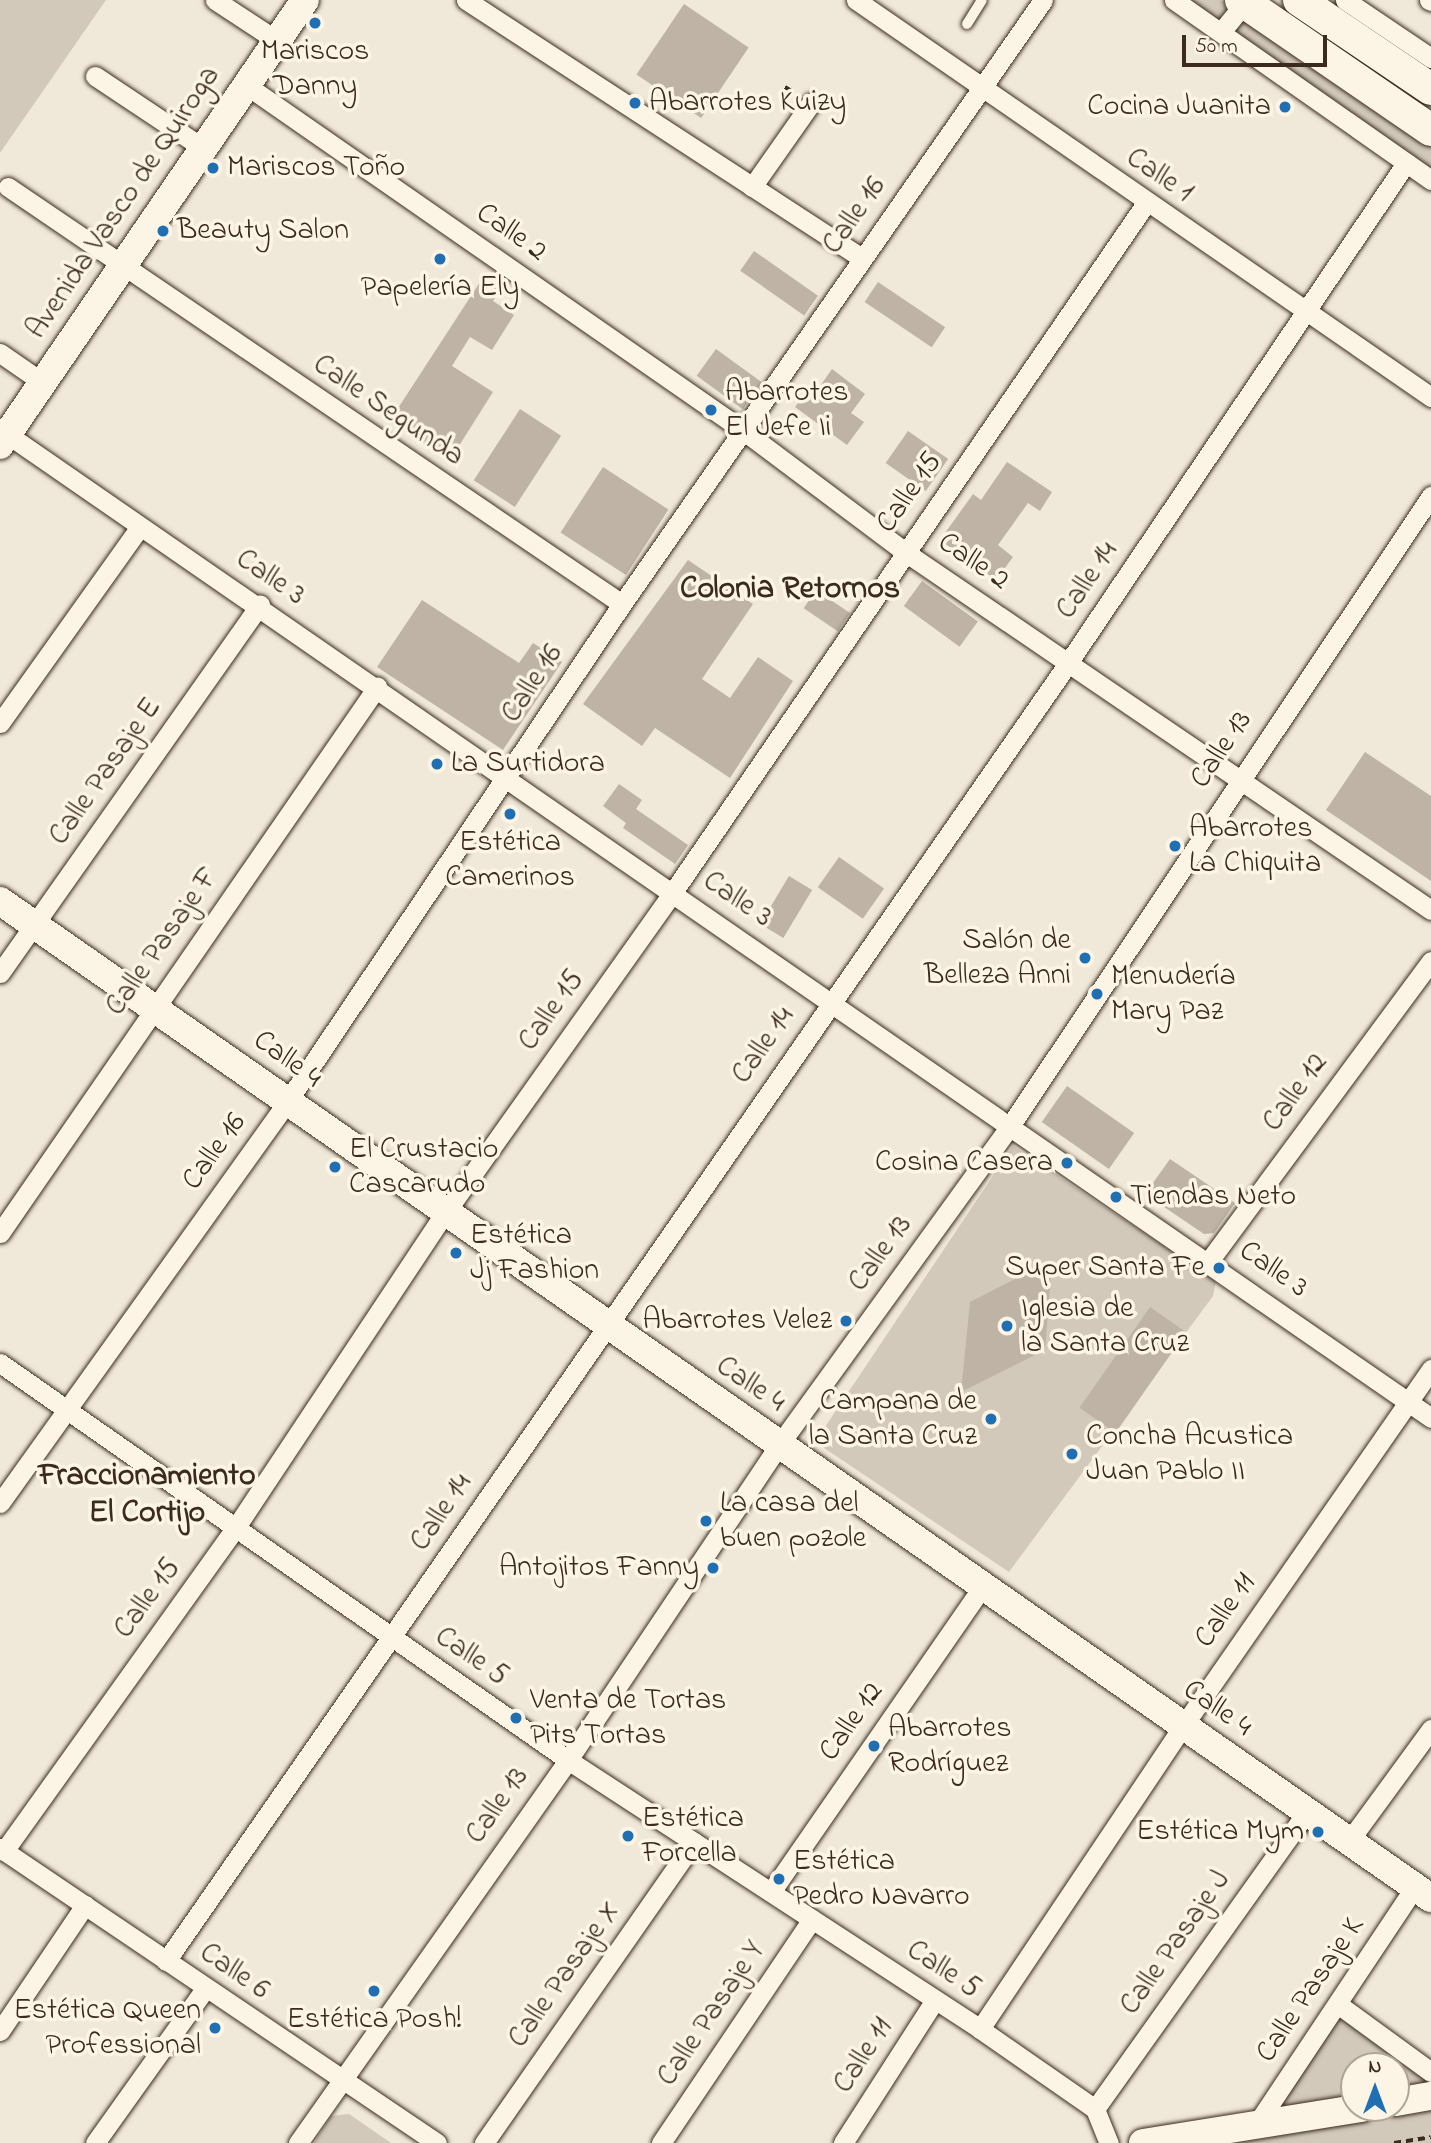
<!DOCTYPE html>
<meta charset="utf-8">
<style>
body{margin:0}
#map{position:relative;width:1431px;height:2143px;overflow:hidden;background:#f0e9d9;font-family:"Indie Flower",sans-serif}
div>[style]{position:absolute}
.green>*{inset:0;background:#d2c9ba}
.building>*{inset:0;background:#beb3a4;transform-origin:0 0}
.path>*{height:3.5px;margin-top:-1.75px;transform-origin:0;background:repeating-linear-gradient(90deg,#3b2a1e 0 7px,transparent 0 12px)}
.roads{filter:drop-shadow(0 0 2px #3b2a1e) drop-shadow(0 0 2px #3b2a1e)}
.lane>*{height:10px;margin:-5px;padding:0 5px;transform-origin:5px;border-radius:5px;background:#fcf5e5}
.street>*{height:19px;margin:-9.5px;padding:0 9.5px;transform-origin:9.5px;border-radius:9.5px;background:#fcf5e5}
.secondary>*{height:28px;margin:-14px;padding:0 14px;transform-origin:14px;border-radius:14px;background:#fcf5e5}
.primary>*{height:32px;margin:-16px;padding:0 16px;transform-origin:16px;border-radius:16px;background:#fcf5e5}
.dots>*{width:19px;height:19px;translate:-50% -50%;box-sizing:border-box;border:4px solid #fcf5e5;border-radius:50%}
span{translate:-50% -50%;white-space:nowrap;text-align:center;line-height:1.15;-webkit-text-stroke:7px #fcf5e5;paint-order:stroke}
.poi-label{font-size:30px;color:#3b2a1e}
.left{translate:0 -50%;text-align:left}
.right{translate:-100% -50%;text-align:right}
.street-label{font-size:30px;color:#3b2a1e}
.neighbourhood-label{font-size:32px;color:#3b2a1e;font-weight:700}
.north{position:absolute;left:1340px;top:2052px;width:70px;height:70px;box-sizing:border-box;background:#fcf5e5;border:2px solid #afa495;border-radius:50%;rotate:0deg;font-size:19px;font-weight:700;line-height:28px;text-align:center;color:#3b2a1e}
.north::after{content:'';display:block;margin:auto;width:24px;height:32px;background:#1f6fb2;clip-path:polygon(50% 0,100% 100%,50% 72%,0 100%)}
.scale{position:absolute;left:1182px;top:35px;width:145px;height:32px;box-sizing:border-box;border:4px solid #3b2a1e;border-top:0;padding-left:9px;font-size:21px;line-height:24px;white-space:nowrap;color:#3b2a1e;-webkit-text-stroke:5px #fcf5e5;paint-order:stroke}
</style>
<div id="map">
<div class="green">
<i style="clip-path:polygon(0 0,106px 0,0 153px)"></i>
<i style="clip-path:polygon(1179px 0,1221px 0,1431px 143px,1431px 173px)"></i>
<i style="clip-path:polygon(1013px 1146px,1216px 1281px,1213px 1296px,1009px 1572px,815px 1442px)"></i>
<i style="clip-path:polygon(1341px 2014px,1431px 2081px,1431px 2089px,1396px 2096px,1396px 2066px,1354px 2066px,1354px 2102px,1272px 2116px)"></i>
<i style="clip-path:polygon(1431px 2104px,1431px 2143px,1199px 2143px,1318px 2122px)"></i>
<i style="clip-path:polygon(349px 2114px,391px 2143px,314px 2143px,331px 2116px)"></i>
</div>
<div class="building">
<i style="left:684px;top:4px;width:78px;height:85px;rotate:34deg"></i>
<i style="left:754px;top:251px;width:78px;height:24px;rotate:35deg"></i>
<i style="clip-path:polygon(482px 279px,500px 290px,493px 301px,514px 315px,492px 350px,470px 337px,452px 366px,493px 392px,450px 460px,389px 422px)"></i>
<i style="left:878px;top:282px;width:81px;height:24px;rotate:34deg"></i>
<i style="left:716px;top:349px;width:57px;height:33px;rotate:36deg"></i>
<i style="clip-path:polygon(832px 369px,865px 394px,851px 413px,864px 422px,847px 445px,795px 407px,812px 384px,818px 389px)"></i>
<i style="left:520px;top:409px;width:49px;height:85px;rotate:33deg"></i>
<i style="left:908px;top:431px;width:49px;height:39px;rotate:35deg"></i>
<i style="clip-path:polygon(1007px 462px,1052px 492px,1040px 511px,1028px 503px,998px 545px,1013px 557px,996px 580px,940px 540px,973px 494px,981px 500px)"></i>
<i style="left:603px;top:467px;width:78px;height:78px;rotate:33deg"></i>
<i style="clip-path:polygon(688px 560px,753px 604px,702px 679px,730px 698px,758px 657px,793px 681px,730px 778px,655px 728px,642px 746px,583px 704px)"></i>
<i style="left:922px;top:581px;width:69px;height:31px;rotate:36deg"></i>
<i style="left:816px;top:590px;width:41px;height:22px;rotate:34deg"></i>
<i style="clip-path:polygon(422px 600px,519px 663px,533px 643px,562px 662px,503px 750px,377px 667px)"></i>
<i style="clip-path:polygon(1365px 752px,1431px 796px,1431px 881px,1326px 810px)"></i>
<i style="clip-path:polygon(619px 784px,642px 800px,636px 809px,688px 845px,675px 864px,623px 828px,626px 823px,603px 806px)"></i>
<i style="left:839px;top:857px;width:55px;height:37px;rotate:35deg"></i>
<i style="left:789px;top:876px;width:27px;height:56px;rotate:31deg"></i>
<i style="left:1067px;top:1086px;width:82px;height:44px;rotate:35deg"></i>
<i style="clip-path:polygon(1170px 1159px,1235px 1203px,1214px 1233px,1204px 1234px,1145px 1194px)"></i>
<i style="clip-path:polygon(1052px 1260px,1045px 1350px,961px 1392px,970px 1302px)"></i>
<i style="left:1150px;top:1307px;width:44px;height:123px;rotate:35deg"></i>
</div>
<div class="path">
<i style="left:785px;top:87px;width:12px;rotate:31deg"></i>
<i style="left:1394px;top:2143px;width:37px;rotate:-9deg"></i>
</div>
<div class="roads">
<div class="lane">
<i style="left:967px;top:24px;width:28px;rotate:-58deg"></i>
</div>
<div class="street">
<i style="left:215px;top:0;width:73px;rotate:33.3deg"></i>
<i style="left:466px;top:0;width:473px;rotate:33.1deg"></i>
<i style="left:856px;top:0;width:699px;rotate:34.62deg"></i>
<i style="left:1174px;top:0;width:314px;rotate:35deg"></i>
<i style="left:1345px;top:0;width:104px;rotate:34deg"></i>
<i style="left:1429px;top:0;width:2px;rotate:27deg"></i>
<i style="left:1221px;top:32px;width:41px;rotate:-50.9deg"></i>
<i style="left:95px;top:76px;width:130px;rotate:33.7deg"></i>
<i style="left:246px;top:85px;width:606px;rotate:34.79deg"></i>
<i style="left:744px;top:431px;width:201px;rotate:36.9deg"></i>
<i style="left:905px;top:552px;width:636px;rotate:34.24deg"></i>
<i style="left:8px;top:187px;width:742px;rotate:34.18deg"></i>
<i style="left:752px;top:187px;width:103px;rotate:-54.9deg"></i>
<i style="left:0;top:353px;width:51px;rotate:34.6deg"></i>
<i style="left:7px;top:434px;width:1731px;rotate:34.64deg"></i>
<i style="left:0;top:723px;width:241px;rotate:-54.5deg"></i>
<i style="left:0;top:973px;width:451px;rotate:-54.8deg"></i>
<i style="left:0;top:1233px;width:664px;rotate:-55.38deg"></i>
<i style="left:1209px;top:1261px;width:373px;rotate:-53.5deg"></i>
<i style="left:0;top:1363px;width:693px;rotate:34.95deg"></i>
<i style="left:568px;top:1760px;width:492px;rotate:33.1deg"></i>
<i style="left:980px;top:2029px;width:140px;rotate:34.8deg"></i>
<i style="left:1095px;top:2109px;width:37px;rotate:68deg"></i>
<i style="left:0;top:1503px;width:493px;rotate:-54.4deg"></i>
<i style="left:287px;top:1102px;width:600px;rotate:-56.07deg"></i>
<i style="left:622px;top:604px;width:736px;rotate:-55.12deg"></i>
<i style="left:1349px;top:1841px;width:139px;rotate:-53.8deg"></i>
<i style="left:0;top:1848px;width:527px;rotate:34.02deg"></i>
<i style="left:4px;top:1851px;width:395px;rotate:-54.4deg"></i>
<i style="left:234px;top:1530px;width:381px;rotate:-56.4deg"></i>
<i style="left:445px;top:1213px;width:394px;rotate:-54.6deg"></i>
<i style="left:673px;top:892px;width:836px;rotate:-55.53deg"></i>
<i style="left:771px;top:1892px;width:372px;rotate:-55.3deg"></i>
<i style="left:166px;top:1961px;width:1581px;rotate:-55.2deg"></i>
<i style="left:1068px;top:663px;width:604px;rotate:-55.94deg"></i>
<i style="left:1339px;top:2005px;width:114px;rotate:36.1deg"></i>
<i style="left:980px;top:2029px;width:365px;rotate:-56.2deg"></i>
<i style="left:1183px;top:1726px;width:435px;rotate:-55.2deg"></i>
<i style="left:0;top:2031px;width:152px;rotate:-56deg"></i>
<i style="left:1095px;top:2109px;width:365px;rotate:-54.5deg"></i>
<i style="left:1256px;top:2125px;width:286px;rotate:-56.3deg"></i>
<i style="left:95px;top:2143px;width:189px;rotate:-54.5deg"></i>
<i style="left:298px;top:2143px;width:469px;rotate:-54.8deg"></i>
<i style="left:568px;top:1760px;width:379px;rotate:-56.2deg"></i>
<i style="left:779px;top:1445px;width:394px;rotate:-54.1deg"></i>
<i style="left:1010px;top:1126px;width:758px;rotate:-56.25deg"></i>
<i style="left:484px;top:2143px;width:367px;rotate:-55.1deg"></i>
<i style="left:661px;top:2143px;width:270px;rotate:-56deg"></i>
<i style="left:843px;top:2143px;width:169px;rotate:-57.3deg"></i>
</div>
<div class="secondary">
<i style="left:0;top:445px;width:539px;rotate:-55.57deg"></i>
<i style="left:0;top:901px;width:1744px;rotate:34.87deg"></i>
<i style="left:1396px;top:2102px;width:36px;rotate:-10deg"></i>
<i style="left:1143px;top:2143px;width:221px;rotate:-9.1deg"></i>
</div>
<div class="primary">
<i style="left:1241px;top:0;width:230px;rotate:34.4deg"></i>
<i style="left:1299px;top:0;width:159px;rotate:34deg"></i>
</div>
</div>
<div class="dots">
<i style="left:315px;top:23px;background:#1f6fb2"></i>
<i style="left:635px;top:103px;background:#1f6fb2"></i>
<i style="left:1285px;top:107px;background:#1f6fb2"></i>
<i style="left:213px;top:168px;background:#1f6fb2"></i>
<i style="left:163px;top:231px;background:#1f6fb2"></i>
<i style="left:440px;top:259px;background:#1f6fb2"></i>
<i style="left:711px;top:410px;background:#1f6fb2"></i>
<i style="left:437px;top:764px;background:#1f6fb2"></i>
<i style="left:510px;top:814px;background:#1f6fb2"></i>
<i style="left:1175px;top:846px;background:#1f6fb2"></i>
<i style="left:1085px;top:958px;background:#1f6fb2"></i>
<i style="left:1097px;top:994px;background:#1f6fb2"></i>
<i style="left:1067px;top:1163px;background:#1f6fb2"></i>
<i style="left:335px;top:1167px;background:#1f6fb2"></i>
<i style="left:1116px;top:1197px;background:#1f6fb2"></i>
<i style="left:456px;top:1253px;background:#1f6fb2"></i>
<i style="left:1219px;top:1268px;background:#1f6fb2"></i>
<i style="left:846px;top:1321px;background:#1f6fb2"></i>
<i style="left:1007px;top:1326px;background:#1f6fb2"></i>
<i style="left:991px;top:1419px;background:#1f6fb2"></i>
<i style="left:1072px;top:1454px;background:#1f6fb2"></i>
<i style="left:706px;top:1521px;background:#1f6fb2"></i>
<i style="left:713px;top:1568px;background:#1f6fb2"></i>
<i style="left:516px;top:1718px;background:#1f6fb2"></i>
<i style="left:874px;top:1746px;background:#1f6fb2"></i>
<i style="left:1318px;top:1832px;background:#1f6fb2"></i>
<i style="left:628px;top:1836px;background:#1f6fb2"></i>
<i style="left:779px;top:1879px;background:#1f6fb2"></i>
<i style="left:374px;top:1991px;background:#1f6fb2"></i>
<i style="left:215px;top:2028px;background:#1f6fb2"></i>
</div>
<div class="poi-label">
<span style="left:315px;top:69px">Mariscos<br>Danny</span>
<span class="left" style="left:649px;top:103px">Abarrotes Kuizy</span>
<span class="right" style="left:1271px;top:107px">Cocina Juanita</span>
<span class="left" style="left:227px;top:168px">Mariscos Toño</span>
<span class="left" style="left:177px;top:231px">Beauty Salon</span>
<span style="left:440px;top:288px">Papelería Ely</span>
<span class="left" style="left:725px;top:410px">Abarrotes<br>El Jefe Ii</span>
<span class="left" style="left:451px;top:764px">La Surtidora</span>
<span class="left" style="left:1189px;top:846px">Abarrotes<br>La Chiquita</span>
<span style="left:510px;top:860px">Estética<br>Camerinos</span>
<span class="right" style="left:1071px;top:958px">Salón de<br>Belleza Anni</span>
<span class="left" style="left:1111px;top:994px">Menudería<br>Mary Paz</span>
<span class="left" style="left:349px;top:1167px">El Crustacio<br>Cascarudo</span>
<span class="right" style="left:1053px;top:1163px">Cosina Casera</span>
<span class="left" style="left:1130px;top:1197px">Tiendas Neto</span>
<span class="left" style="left:470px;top:1253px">Estética<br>Jj Fashion</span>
<span class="right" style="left:1205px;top:1268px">Super Santa Fe</span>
<span class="left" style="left:1021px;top:1326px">Iglesia de<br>la Santa Cruz</span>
<span class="right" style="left:832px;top:1321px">Abarrotes Velez</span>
<span class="right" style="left:977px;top:1419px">Campana de<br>la Santa Cruz</span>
<span class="left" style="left:1086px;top:1454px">Concha Acustica<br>Juan Pablo II</span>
<span class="left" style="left:720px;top:1521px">La casa del<br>buen pozole</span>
<span class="right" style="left:699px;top:1568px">Antojitos Fanny</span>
<span class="left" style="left:530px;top:1718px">Venta de Tortas<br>Pits Tortas</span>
<span class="left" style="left:888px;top:1746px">Abarrotes<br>Rodríguez</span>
<span class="left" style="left:642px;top:1836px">Estética<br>Forcella</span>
<span class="right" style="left:1304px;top:1832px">Estética Mym</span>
<span class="left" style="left:793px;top:1879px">Estética<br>Pedro Navarro</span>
<span class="right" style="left:201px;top:2028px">Estética Queen<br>Professional</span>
<span style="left:374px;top:2020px">Estética Posh!</span>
</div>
<div class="street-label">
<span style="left:1159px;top:176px;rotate:34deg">Calle 1</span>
<span style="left:124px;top:203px;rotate:-56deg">Avenida Vasco de Quiroga</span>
<span style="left:855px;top:216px;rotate:-55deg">Calle 16</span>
<span style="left:511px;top:233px;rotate:35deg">Calle 2</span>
<span style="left:388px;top:411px;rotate:34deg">Calle Segunda</span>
<span style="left:910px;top:493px;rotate:-55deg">Calle 15</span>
<span style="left:973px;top:562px;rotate:34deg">Calle 2</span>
<span style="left:270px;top:578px;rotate:34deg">Calle 3</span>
<span style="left:1088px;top:581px;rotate:-56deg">Calle 14</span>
<span style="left:533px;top:684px;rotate:-57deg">Calle 16</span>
<span style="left:1222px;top:750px;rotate:-56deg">Calle 13</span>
<span style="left:106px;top:772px;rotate:-55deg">Calle Pasaje E</span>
<span style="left:737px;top:900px;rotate:34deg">Calle 3</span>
<span style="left:163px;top:942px;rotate:-55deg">Calle Pasaje F</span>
<span style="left:552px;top:1011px;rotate:-55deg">Calle 15</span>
<span style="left:764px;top:1046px;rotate:-55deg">Calle 14</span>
<span style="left:287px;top:1060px;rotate:36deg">Calle 4</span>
<span style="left:1296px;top:1093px;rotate:-54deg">Calle 12</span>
<span style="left:215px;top:1152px;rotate:-54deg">Calle 16</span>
<span style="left:881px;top:1254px;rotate:-54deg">Calle 13</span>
<span style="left:1273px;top:1270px;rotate:35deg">Calle 3</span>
<span style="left:750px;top:1385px;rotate:34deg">Calle 4</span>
<span style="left:442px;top:1513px;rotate:-56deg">Calle 14</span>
<span style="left:148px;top:1599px;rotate:-54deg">Calle 15</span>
<span style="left:1226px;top:1611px;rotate:-55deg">Calle 11</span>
<span style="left:471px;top:1657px;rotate:34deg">Calle 5</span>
<span style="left:1217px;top:1709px;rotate:35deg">Calle 4</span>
<span style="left:852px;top:1722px;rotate:-55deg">Calle 12</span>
<span style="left:498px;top:1806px;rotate:-55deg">Calle 13</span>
<span style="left:1176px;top:1943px;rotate:-55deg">Calle Pasaje J</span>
<span style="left:943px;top:1970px;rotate:33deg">Calle 5</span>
<span style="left:234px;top:1972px;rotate:34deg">Calle 6</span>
<span style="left:565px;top:1975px;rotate:-55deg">Calle Pasaje X</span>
<span style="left:1311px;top:1990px;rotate:-56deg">Calle Pasaje K</span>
<span style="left:712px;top:2014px;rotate:-56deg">Calle Pasaje Y</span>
<span style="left:864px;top:2056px;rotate:-57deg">Calle 11</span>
</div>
<div class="neighbourhood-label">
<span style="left:790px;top:590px">Colonia Retornos</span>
<span style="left:147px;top:1496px">Fraccionamiento<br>El Cortijo</span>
</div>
<div class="north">N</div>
<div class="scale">50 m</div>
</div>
